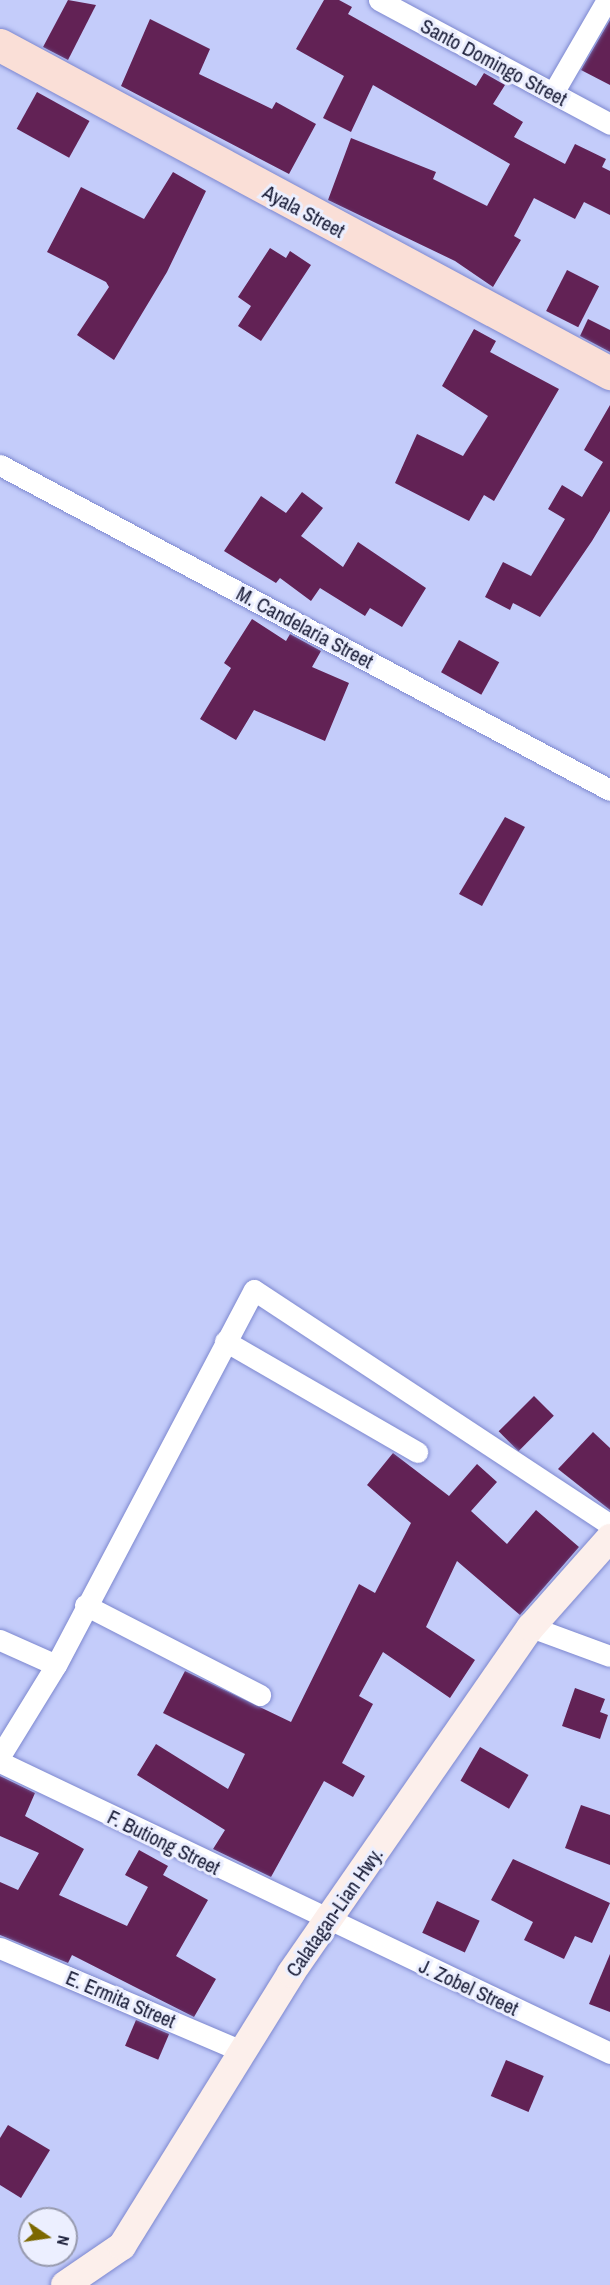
<!DOCTYPE html>
<style>
body{margin:0}
#map{position:relative;width:610px;height:2285px;overflow:hidden;background:#c4ccfa;font-family:"Archivo Narrow",sans-serif}
div>[style]{position:absolute}
.building>*{inset:0;background:#622255;transform-origin:0 0}
.roads{filter:drop-shadow(0 0 2px #7d88cf) drop-shadow(0 0 2px #7d88cf)}
.minor>*{height:21px;margin:-10.5px;padding:0 10.5px;transform-origin:10.5px;border-radius:10.5px;background:#fff}
.secondary>*{height:28px;margin:-14px;padding:0 14px;transform-origin:14px;border-radius:14px;background:#fcefeb}
.primary>*{height:33px;margin:-16.5px;padding:0 16.5px;transform-origin:16.5px;border-radius:16.5px;background:#fadfd7}
span{translate:-50% -50%;white-space:nowrap;text-align:center;line-height:1.15;-webkit-text-stroke:6px #ecefff;paint-order:stroke}
.street-label{font-size:20px;color:#171a35}
.north{position:absolute;left:18px;top:2207px;width:60px;height:60px;box-sizing:border-box;background:#ecefff;border:2px solid #979aae;border-radius:50%;rotate:103deg;font-size:16px;font-weight:700;line-height:24px;text-align:center;color:#171a35}
.north::after{content:'';display:block;margin:auto;width:21px;height:27px;background:#7c6800;clip-path:polygon(50% 0,100% 100%,50% 72%,0 100%)}
</style>
<div id="map">
<div class="building">
<i style="clip-path:polygon(68px 0,96px 5px,68px 60px,43px 47px)"></i>
<i style="clip-path:polygon(324px 0,339px 0,352px 7px,348px 14px,476px 86px,484px 73px,505px 85px,493px 104px,523px 122px,514px 137px,565px 164px,575px 144px,606px 159px,602px 167px,610px 171px,610px 215px,584px 202px,575px 219px,534px 198px,514px 236px,521px 240px,493px 287px,455px 261px,328px 200px,351px 138px,436px 172px,433px 179px,487px 206px,510px 164px,373px 85px,351px 132px,323px 118px,344px 76px,296px 49px)"></i>
<i style="clip-path:polygon(150px 19px,210px 49px,199px 74px,272px 109px,276px 102px,316px 124px,289px 174px,121px 86px)"></i>
<i style="clip-path:polygon(610px 20px,610px 85px,581px 70px)"></i>
<i style="left:37px;top:92px;width:60px;height:42px;rotate:29deg"></i>
<i style="clip-path:polygon(173px 172px,206px 191px,167px 272px,114px 360px,77px 335px,109px 287px,106px 282px,47px 252px,81px 187px,144px 219px)"></i>
<i style="clip-path:polygon(270px 248px,286px 258px,290px 251px,311px 265px,261px 341px,238px 326px,251px 306px,238px 297px)"></i>
<i style="left:567px;top:270px;width:36px;height:46px;rotate:27deg"></i>
<i style="clip-path:polygon(588px 319px,610px 330px,610px 352px,580px 336px)"></i>
<i style="clip-path:polygon(474px 329px,496px 341px,490px 352px,559px 389px,494px 501px,484px 495px,469px 521px,395px 483px,417px 434px,463px 456px,488px 416px,442px 386px)"></i>
<i style="clip-path:polygon(610px 405px,610px 511px,592px 541px,540px 617px,513px 603px,510px 610px,485px 597px,503px 562px,531px 576px,565px 519px,548px 509px,562px 485px,582px 497px,603px 462px,584px 450px)"></i>
<i style="clip-path:polygon(302px 492px,323px 508px,301px 536px,343px 567px,358px 542px,426px 588px,402px 627px,370px 608px,365px 616px,320px 588px,311px 601px,280px 578px,276px 583px,224px 551px,261px 496px,286px 513px)"></i>
<i style="clip-path:polygon(252px 619px,286px 641px,290px 634px,321px 651px,312px 667px,349px 683px,325px 741px,254px 710px,236px 740px,200px 719px,231px 668px,224px 663px)"></i>
<i style="left:459px;top:640px;width:46px;height:37px;rotate:29deg"></i>
<i style="clip-path:polygon(505px 817px,525px 827px,482px 906px,459px 894px)"></i>
<i style="left:534px;top:1396px;width:28px;height:50px;rotate:45deg"></i>
<i style="clip-path:polygon(593px 1432px,610px 1448px,610px 1510px,558px 1469px)"></i>
<i style="clip-path:polygon(393px 1453px,449px 1496px,477px 1464px,497px 1482px,471px 1511px,507px 1544px,536px 1510px,579px 1547px,520px 1615px,457px 1561px,426px 1627px,475px 1660px,450px 1698px,383px 1652px,359px 1696px,373px 1704px,342px 1763px,365px 1776px,353px 1797px,324px 1781px,271px 1877px,213px 1849px,225px 1830px,137px 1775px,156px 1744px,228px 1789px,245px 1754px,163px 1713px,185px 1671px,291px 1722px,359px 1584px,375px 1593px,411px 1523px,367px 1485px)"></i>
<i style="clip-path:polygon(575px 1688px,605px 1699px,600px 1712px,608px 1715px,600px 1739px,562px 1726px)"></i>
<i style="left:480px;top:1747px;width:56px;height:39px;rotate:30deg"></i>
<i style="clip-path:polygon(0 1776px,35px 1793px,25px 1816px,84px 1849px,59px 1895px,127px 1926px,148px 1887px,125px 1875px,139px 1850px,168px 1866px,163px 1875px,208px 1900px,176px 1956px,216px 1979px,194px 2017px,72px 1955px,68px 1963px,0 1935px,0 1882px,18px 1890px,39px 1853px,0 1836px)"></i>
<i style="clip-path:polygon(581px 1805px,610px 1815px,610px 1865px,565px 1848px)"></i>
<i style="clip-path:polygon(513px 1859px,610px 1903px,592px 1943px,575px 1936px,564px 1959px,524px 1940px,533px 1922px,491px 1900px)"></i>
<i style="left:437px;top:1901px;width:47px;height:35px;rotate:25deg"></i>
<i style="clip-path:polygon(610px 1954px,610px 2012px,589px 2004px)"></i>
<i style="left:136px;top:2020px;width:36px;height:28px;rotate:23deg"></i>
<i style="left:506px;top:2060px;width:41px;height:39px;rotate:23deg"></i>
<i style="clip-path:polygon(8px 2125px,50px 2150px,21px 2198px,0 2185px,0 2138px)"></i>
</div>
<div class="roads">
<div class="minor">
<i style="left:379px;top:0;width:262px;rotate:28.2deg"></i>
<i style="left:553px;top:93px;width:108px;rotate:-59.9deg"></i>
<i style="left:0;top:465px;width:691px;rotate:28.05deg"></i>
<i style="left:225px;top:1341px;width:222px;rotate:30deg"></i>
<i style="left:85px;top:1605px;width:197px;rotate:27.2deg"></i>
<i style="left:531px;top:1627px;width:84px;rotate:20.2deg"></i>
<i style="left:0;top:1640px;width:61px;rotate:24.1deg"></i>
<i style="left:0;top:1756px;width:107px;rotate:-58.4deg"></i>
<i style="left:56px;top:1665px;width:424px;rotate:-62.2deg"></i>
<i style="left:254px;top:1290px;width:427px;rotate:33.4deg"></i>
<i style="left:0;top:1762px;width:676px;rotate:25.5deg"></i>
<i style="left:0;top:1948px;width:262px;rotate:23.1deg"></i>
</div>
<div class="secondary">
<i style="left:65px;top:2285px;width:69px;rotate:-34.4deg"></i>
<i style="left:122px;top:2246px;width:321px;rotate:-58.2deg"></i>
<i style="left:291px;top:1973px;width:421px;rotate:-55.3deg"></i>
<i style="left:531px;top:1627px;width:119px;rotate:-48.4deg"></i>
</div>
<div class="primary">
<i style="left:0;top:45px;width:693px;rotate:28.27deg"></i>
</div>
</div>
<div class="street-label">
<span style="left:494px;top:62px;rotate:28deg">Santo Domingo Street</span>
<span style="left:304px;top:211px;rotate:28deg">Ayala Street</span>
<span style="left:305px;top:627px;rotate:28deg">M. Candelaria Street</span>
<span style="left:164px;top:1842px;rotate:26deg">F. Butiong Street</span>
<span style="left:334px;top:1912px;rotate:-55deg">Calatagan-Lian Hwy.</span>
<span style="left:469px;top:1987px;rotate:25deg">J. Zobel Street</span>
<span style="left:121px;top:1999px;rotate:23deg">E. Ermita Street</span>
</div>
<div class="north">N</div>
</div>
